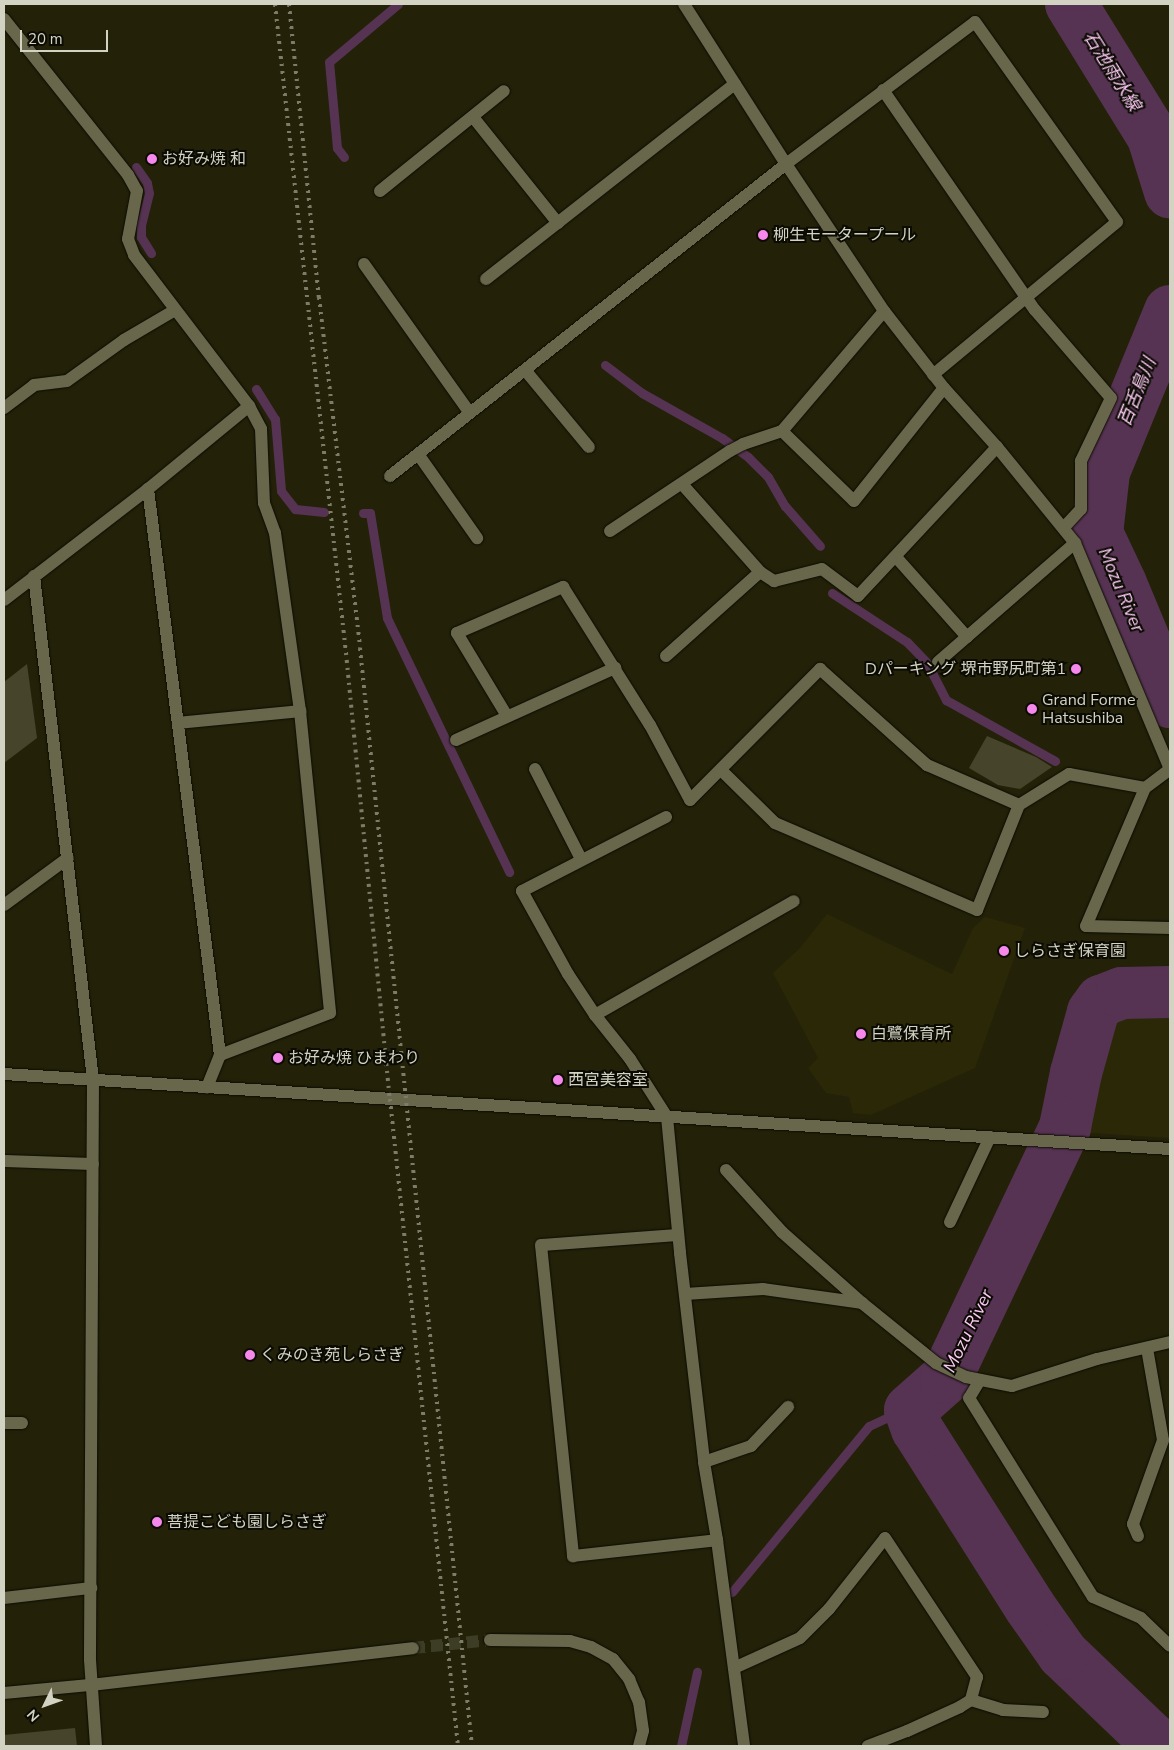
<!DOCTYPE html>
<meta charset="utf-8">
<style>
body{margin:0}
#map{position:relative;width:1174px;height:1750px;overflow:hidden;background:#232209;font-family:"Nunito Sans","Noto Sans JP",sans-serif}
div>[style]{position:absolute}
.built>*{inset:0;background:#2a2807}
.green>*{inset:0;background:#46452b}
.stream>*{height:9px;margin:-4.5px;padding:0 4.5px;transform-origin:4.5px;border-radius:4.5px;background:#563352}
.river>*{height:52px;margin:-26px;padding:0 26px;transform-origin:26px;border-radius:26px;background:#563352}
.minor-tunnel>*{height:12px;margin-top:-6px;transform-origin:0;background:repeating-linear-gradient(90deg,#3d3d25 0 12px,transparent 0 18px)}
.roads{filter:drop-shadow(0 0 1px #0d0b00) drop-shadow(0 0 1px #0d0b00)}
.minor>*{height:12px;margin:-6px;padding:0 6px;transform-origin:6px;border-radius:6px;background:#68674c}
.rail>*{height:4px;margin-top:-2px;transform-origin:0;background:repeating-linear-gradient(90deg,#7c7c68 0 2.5px,transparent 0 7.5px)}
.dots>*{width:14px;height:14px;translate:-50% -50%;box-sizing:border-box;border:2px solid #0b0b03;border-radius:50%}
span{translate:-50% -50%;white-space:nowrap;text-align:center;line-height:1.15;-webkit-text-stroke:4px #0b0b03;paint-order:stroke}
.poi-label{font-size:16px;color:#d3d3c4}
.left{translate:0 -50%;text-align:left}
.right{translate:-100% -50%;text-align:right}
.water-label{font-size:18px;color:#fccaf5;font-style:italic}
.frame{position:absolute;inset:0;border:5px solid #d3d3c4;pointer-events:none}
.north{position:absolute;left:20px;top:1680px;width:50px;height:50px;-webkit-text-stroke:4px #0b0b03;paint-order:stroke;rotate:228deg;font-size:14px;font-weight:700;line-height:20px;text-align:center;color:#d3d3c4}
.north::after{content:'';display:block;margin:auto;width:18px;height:22px;background:#d3d3c4;clip-path:polygon(50% 0,100% 100%,50% 72%,0 100%)}
.scale{position:absolute;left:20px;top:30px;width:88px;height:22px;box-sizing:border-box;border:2px solid #d3d3c4;border-top:0;padding-left:6px;font-size:15px;line-height:18px;white-space:nowrap;color:#d3d3c4;-webkit-text-stroke:4px #0b0b03;paint-order:stroke}
</style>
<div id="map">
<div class="built">
<i style="clip-path:polygon(827px 914px,952px 974px,973px 928px,985px 917px,1025px 928px,975px 1068px,871px 1115px,853px 1113px,849px 1097px,826px 1093px,808px 1068px,818px 1058px,773px 973px,800px 948px)"></i>
<i style="clip-path:polygon(1170px 1003px,1170px 1138px,1078px 1132px,1080px 1102px,1096px 1104px,1102px 1012px,1105px 1008px)"></i>
</div>
<div class="green">
<i style="clip-path:polygon(27px 664px,37px 738px,4px 763px,4px 682px)"></i>
<i style="clip-path:polygon(987px 736px,1036px 757px,1052px 767px,1020px 789px,998px 785px,969px 768px)"></i>
<i style="clip-path:polygon(75px 1728px,77px 1746px,4px 1746px,4px 1735px)"></i>
</div>
<div class="stream">
<i style="left:1153px;top:137px;width:18px;rotate:-22deg"></i>
<i style="left:344px;top:157px;width:11px;rotate:-128deg"></i>
<i style="left:337px;top:148px;width:86px;rotate:-95.3deg"></i>
<i style="left:329px;top:62px;width:90px;rotate:-40deg"></i>
<i style="left:136px;top:167px;width:19px;rotate:55deg"></i>
<i style="left:147px;top:183px;width:10px;rotate:79deg"></i>
<i style="left:149px;top:193px;width:32px;rotate:104deg"></i>
<i style="left:141px;top:224px;width:13px;rotate:90deg"></i>
<i style="left:141px;top:237px;width:19px;rotate:58deg"></i>
<i style="left:605px;top:365px;width:46px;rotate:37.1deg"></i>
<i style="left:642px;top:393px;width:92px;rotate:29.4deg"></i>
<i style="left:722px;top:438px;width:32px;rotate:36deg"></i>
<i style="left:748px;top:457px;width:28px;rotate:45deg"></i>
<i style="left:768px;top:477px;width:34px;rotate:60deg"></i>
<i style="left:785px;top:506px;width:53px;rotate:48.8deg"></i>
<i style="left:256px;top:389px;width:36px;rotate:58deg"></i>
<i style="left:275px;top:419px;width:72px;rotate:85.2deg"></i>
<i style="left:281px;top:491px;width:23px;rotate:52deg"></i>
<i style="left:295px;top:509px;width:29px;rotate:6deg"></i>
<i style="left:363px;top:513px;width:7px"></i>
<i style="left:370px;top:513px;width:106px;rotate:80.8deg"></i>
<i style="left:387px;top:618px;width:282px;rotate:64.3deg"></i>
<i style="left:832px;top:593px;width:90px;rotate:33.2deg"></i>
<i style="left:907px;top:642px;width:29px;rotate:46deg"></i>
<i style="left:927px;top:663px;width:42px;rotate:62.8deg"></i>
<i style="left:946px;top:700px;width:125px;rotate:29.2deg"></i>
<i style="left:732px;top:1592px;width:215px;rotate:-50.5deg"></i>
<i style="left:869px;top:1426px;width:23px;rotate:-25deg"></i>
<i style="left:890px;top:1416px;width:21px;rotate:-17deg"></i>
<i style="left:681px;top:1746px;width:76px;rotate:-77.8deg"></i>
</div>
<div class="river">
<i style="left:1071px;top:4px;width:156px;rotate:58.3deg"></i>
<i style="left:1153px;top:137px;width:58px;rotate:72.8deg"></i>
<i style="left:1170px;top:311px;width:174px;rotate:112.3deg"></i>
<i style="left:1104px;top:472px;width:61px;rotate:96.5deg"></i>
<i style="left:1097px;top:533px;width:56px;rotate:64.8deg"></i>
<i style="left:1121px;top:584px;width:128px;rotate:67.4deg"></i>
<i style="left:1154px;top:1746px;width:9px;rotate:-111deg"></i>
<i style="left:1151px;top:1738px;width:122px;rotate:-136.3deg"></i>
<i style="left:1063px;top:1654px;width:57px;rotate:-125.1deg"></i>
<i style="left:1030px;top:1607px;width:211px;rotate:-122.4deg"></i>
<i style="left:917px;top:1429px;width:20px;rotate:-110deg"></i>
<i style="left:910px;top:1410px;width:48px;rotate:-41.6deg"></i>
<i style="left:946px;top:1378px;width:278px;rotate:-64.6deg"></i>
<i style="left:1065px;top:1127px;width:55px;rotate:-78.5deg"></i>
<i style="left:1076px;top:1073px;width:63px;rotate:-74.4deg"></i>
<i style="left:1093px;top:1012px;width:14px;rotate:-54deg"></i>
<i style="left:1101px;top:1001px;width:22px;rotate:-21deg"></i>
<i style="left:1122px;top:993px;width:48px;rotate:-1.2deg"></i>
</div>
<div class="minor-tunnel">
<i style="left:413px;top:1648px;width:77px;rotate:-5.9deg"></i>
</div>
<div class="roads">
<div class="minor">
<i style="left:684px;top:4px;width:190px;rotate:57.5deg"></i>
<i style="left:786px;top:164px;width:177px;rotate:56.3deg"></i>
<i style="left:884px;top:311px;width:98px;rotate:52.1deg"></i>
<i style="left:944px;top:388px;width:79px;rotate:48.1deg"></i>
<i style="left:997px;top:447px;width:124px;rotate:50.9deg"></i>
<i style="left:1075px;top:543px;width:245px;rotate:67.2deg"></i>
<i style="left:4px;top:19px;width:199px;rotate:51.5deg"></i>
<i style="left:128px;top:175px;width:18px;rotate:61deg"></i>
<i style="left:137px;top:191px;width:49px;rotate:100.6deg"></i>
<i style="left:128px;top:239px;width:17px;rotate:69deg"></i>
<i style="left:134px;top:255px;width:190px;rotate:52.7deg"></i>
<i style="left:249px;top:406px;width:26px;rotate:62deg"></i>
<i style="left:261px;top:429px;width:74px;rotate:87.7deg"></i>
<i style="left:264px;top:503px;width:32px;rotate:70deg"></i>
<i style="left:275px;top:533px;width:180px;rotate:82deg"></i>
<i style="left:300px;top:711px;width:303px;rotate:84.3deg"></i>
<i style="left:330px;top:1013px;width:118px;rotate:159.1deg"></i>
<i style="left:220px;top:1055px;width:35px;rotate:112deg"></i>
<i style="left:883px;top:90px;width:267px;rotate:55.4deg"></i>
<i style="left:1035px;top:310px;width:116px;rotate:49.2deg"></i>
<i style="left:1111px;top:398px;width:70px;rotate:115.5deg"></i>
<i style="left:1081px;top:461px;width:48px;rotate:90deg"></i>
<i style="left:1081px;top:509px;width:25px;rotate:133deg"></i>
<i style="left:473px;top:117px;width:136px;rotate:51.3deg"></i>
<i style="left:380px;top:191px;width:159px;rotate:-38.9deg"></i>
<i style="left:364px;top:264px;width:183px;rotate:54.6deg"></i>
<i style="left:486px;top:279px;width:316px;rotate:-38.1deg"></i>
<i style="left:525px;top:370px;width:100px;rotate:50.3deg"></i>
<i style="left:4px;top:408px;width:38px;rotate:-37deg"></i>
<i style="left:34px;top:385px;width:33px;rotate:-7deg"></i>
<i style="left:67px;top:381px;width:70px;rotate:-35.7deg"></i>
<i style="left:124px;top:340px;width:59px;rotate:-30.5deg"></i>
<i style="left:782px;top:431px;width:157px;rotate:-49.6deg"></i>
<i style="left:418px;top:454px;width:103px;rotate:54.9deg"></i>
<i style="left:390px;top:476px;width:504px;rotate:-38.23deg"></i>
<i style="left:786px;top:164px;width:236px;rotate:-36.9deg"></i>
<i style="left:975px;top:22px;width:245px;rotate:54.6deg"></i>
<i style="left:1117px;top:222px;width:239px;rotate:140.3deg"></i>
<i style="left:682px;top:484px;width:118px;rotate:48.4deg"></i>
<i style="left:760px;top:572px;width:17px;rotate:33deg"></i>
<i style="left:774px;top:581px;width:49px;rotate:-14deg"></i>
<i style="left:822px;top:569px;width:45px;rotate:36.9deg"></i>
<i style="left:858px;top:596px;width:204px;rotate:-47deg"></i>
<i style="left:148px;top:489px;width:571px;rotate:82.75deg"></i>
<i style="left:610px;top:531px;width:144px;rotate:-33.7deg"></i>
<i style="left:730px;top:451px;width:15px;rotate:-28deg"></i>
<i style="left:743px;top:444px;width:41px;rotate:-18.4deg"></i>
<i style="left:782px;top:431px;width:100px;rotate:44.2deg"></i>
<i style="left:854px;top:501px;width:144px;rotate:-51.5deg"></i>
<i style="left:896px;top:557px;width:107px;rotate:48.4deg"></i>
<i style="left:34px;top:576px;width:507px;rotate:83.32deg"></i>
<i style="left:93px;top:1080px;width:580px;rotate:90.3deg"></i>
<i style="left:90px;top:1660px;width:86px;rotate:86deg"></i>
<i style="left:4px;top:600px;width:182px;rotate:-37.6deg"></i>
<i style="left:148px;top:489px;width:131px;rotate:-39.4deg"></i>
<i style="left:666px;top:656px;width:126px;rotate:-41.8deg"></i>
<i style="left:938px;top:662px;width:181px;rotate:-41deg"></i>
<i style="left:507px;top:716px;width:97px;rotate:-121.1deg"></i>
<i style="left:457px;top:633px;width:116px;rotate:-23.5deg"></i>
<i style="left:563px;top:587px;width:163px;rotate:57.8deg"></i>
<i style="left:650px;top:725px;width:85px;rotate:61.9deg"></i>
<i style="left:690px;top:800px;width:185px;rotate:-45.2deg"></i>
<i style="left:820px;top:669px;width:144px;rotate:41.9deg"></i>
<i style="left:927px;top:765px;width:100px;rotate:23.5deg"></i>
<i style="left:1019px;top:805px;width:59px;rotate:-31.8deg"></i>
<i style="left:1069px;top:774px;width:77px;rotate:10.4deg"></i>
<i style="left:1145px;top:788px;width:31px;rotate:-37deg"></i>
<i style="left:178px;top:723px;width:123px;rotate:-5.6deg"></i>
<i style="left:456px;top:740px;width:175px;rotate:-24.4deg"></i>
<i style="left:535px;top:769px;width:101px;rotate:62.9deg"></i>
<i style="left:721px;top:770px;width:76px;rotate:44.5deg"></i>
<i style="left:775px;top:823px;width:220px;rotate:23.3deg"></i>
<i style="left:977px;top:910px;width:113px;rotate:-68.2deg"></i>
<i style="left:1145px;top:788px;width:150px;rotate:113.1deg"></i>
<i style="left:1086px;top:926px;width:84px;rotate:1.4deg"></i>
<i style="left:666px;top:817px;width:162px;rotate:152.8deg"></i>
<i style="left:522px;top:891px;width:95px;rotate:61deg"></i>
<i style="left:568px;top:974px;width:49px;rotate:56.6deg"></i>
<i style="left:595px;top:1015px;width:56px;rotate:51.5deg"></i>
<i style="left:630px;top:1059px;width:69px;rotate:57.5deg"></i>
<i style="left:667px;top:1117px;width:137px;rotate:84.5deg"></i>
<i style="left:680px;top:1253px;width:210px;rotate:83.4deg"></i>
<i style="left:704px;top:1462px;width:79px;rotate:80.5deg"></i>
<i style="left:717px;top:1540px;width:208px;rotate:82.5deg"></i>
<i style="left:4px;top:905px;width:79px;rotate:-36.3deg"></i>
<i style="left:595px;top:1015px;width:229px;rotate:-29.8deg"></i>
<i style="left:4px;top:1074px;width:1168px;rotate:3.68deg"></i>
<i style="left:4px;top:1161px;width:89px;rotate:1.9deg"></i>
<i style="left:726px;top:1170px;width:84px;rotate:47.9deg"></i>
<i style="left:782px;top:1232px;width:107px;rotate:41.6deg"></i>
<i style="left:862px;top:1303px;width:95px;rotate:39deg"></i>
<i style="left:936px;top:1363px;width:33px;rotate:25deg"></i>
<i style="left:966px;top:1377px;width:47px;rotate:11.1deg"></i>
<i style="left:1012px;top:1386px;width:89px;rotate:-17.6deg"></i>
<i style="left:1097px;top:1359px;width:75px;rotate:-13.1deg"></i>
<i style="left:950px;top:1222px;width:94px;rotate:-64.8deg"></i>
<i style="left:678px;top:1235px;width:137px;rotate:175.8deg"></i>
<i style="left:541px;top:1245px;width:313px;rotate:84.1deg"></i>
<i style="left:573px;top:1556px;width:145px;rotate:-6.3deg"></i>
<i style="left:685px;top:1294px;width:78px;rotate:-3.7deg"></i>
<i style="left:763px;top:1289px;width:100px;rotate:8deg"></i>
<i style="left:980px;top:1380px;width:21px;rotate:121deg"></i>
<i style="left:969px;top:1398px;width:234px;rotate:58.1deg"></i>
<i style="left:1093px;top:1597px;width:52px;rotate:23.6deg"></i>
<i style="left:1141px;top:1618px;width:40px;rotate:44deg"></i>
<i style="left:4px;top:1423px;width:18px"></i>
<i style="left:704px;top:1462px;width:50px;rotate:-18.8deg"></i>
<i style="left:751px;top:1446px;width:54px;rotate:-46.5deg"></i>
<i style="left:1138px;top:1536px;width:13px;rotate:-113deg"></i>
<i style="left:1133px;top:1524px;width:89px;rotate:-70.3deg"></i>
<i style="left:1163px;top:1440px;width:93px;rotate:-99.9deg"></i>
<i style="left:4px;top:1598px;width:88px;rotate:-6.6deg"></i>
<i style="left:490px;top:1640px;width:80px;rotate:0.7deg"></i>
<i style="left:570px;top:1641px;width:22px;rotate:16deg"></i>
<i style="left:591px;top:1647px;width:25px;rotate:29deg"></i>
<i style="left:613px;top:1659px;width:26px;rotate:51deg"></i>
<i style="left:629px;top:1679px;width:25px;rotate:67deg"></i>
<i style="left:639px;top:1702px;width:29px;rotate:82deg"></i>
<i style="left:643px;top:1731px;width:16px;rotate:105deg"></i>
<i style="left:734px;top:1668px;width:72px;rotate:-24.4deg"></i>
<i style="left:800px;top:1638px;width:41px;rotate:-45deg"></i>
<i style="left:829px;top:1609px;width:90px;rotate:-51.7deg"></i>
<i style="left:885px;top:1538px;width:167px;rotate:56.5deg"></i>
<i style="left:977px;top:1677px;width:24px;rotate:105deg"></i>
<i style="left:971px;top:1700px;width:13px;rotate:148deg"></i>
<i style="left:960px;top:1707px;width:58px;rotate:155.6deg"></i>
<i style="left:907px;top:1731px;width:42px;rotate:159deg"></i>
<i style="left:4px;top:1693px;width:86px;rotate:-5.3deg"></i>
<i style="left:90px;top:1685px;width:325px;rotate:-6.5deg"></i>
<i style="left:971px;top:1700px;width:34px;rotate:17deg"></i>
<i style="left:1003px;top:1710px;width:40px;rotate:2.9deg"></i>
</div>
</div>
<div class="rail">
<i style="left:275px;top:4px;width:653px;rotate:83.76deg"></i>
<i style="left:346px;top:653px;width:448px;rotate:84.4deg"></i>
<i style="left:390px;top:1099px;width:651px;rotate:84deg"></i>
<i style="left:289px;top:4px;width:295px;rotate:84.2deg"></i>
<i style="left:319px;top:297px;width:353px;rotate:83.3deg"></i>
<i style="left:360px;top:648px;width:1104px;rotate:84.18deg"></i>
</div>
<div class="dots">
<i style="left:152px;top:159px;background:#f788eb"></i>
<i style="left:763px;top:235px;background:#f788eb"></i>
<i style="left:1076px;top:669px;background:#f788eb"></i>
<i style="left:1032px;top:709px;background:#f788eb"></i>
<i style="left:1004px;top:951px;background:#f788eb"></i>
<i style="left:861px;top:1034px;background:#f788eb"></i>
<i style="left:278px;top:1058px;background:#f788eb"></i>
<i style="left:558px;top:1080px;background:#f788eb"></i>
<i style="left:250px;top:1355px;background:#f788eb"></i>
<i style="left:157px;top:1522px;background:#f788eb"></i>
</div>
<div class="poi-label">
<span class="left" style="left:162px;top:159px">お好み焼 和</span>
<span class="left" style="left:773px;top:235px">柳生モータープール</span>
<span class="right" style="left:1066px;top:669px">Dパーキング 堺市野尻町第1</span>
<span class="left" style="left:1042px;top:709px">Grand Forme<br>Hatsushiba</span>
<span class="left" style="left:1014px;top:951px">しらさぎ保育園</span>
<span class="left" style="left:871px;top:1034px">白鷺保育所</span>
<span class="left" style="left:288px;top:1058px">お好み焼 ひまわり</span>
<span class="left" style="left:568px;top:1080px">西宮美容室</span>
<span class="left" style="left:260px;top:1355px">くみのき苑しらさぎ</span>
<span class="left" style="left:167px;top:1522px">菩提こども園しらさぎ</span>
</div>
<div class="water-label">
<span style="left:1112px;top:71px;rotate:58deg">石池雨水線</span>
<span style="left:1137px;top:392px;rotate:-68deg">百舌鳥川</span>
<span style="left:1121px;top:590px;rotate:67deg">Mozu River</span>
<span style="left:968px;top:1331px;rotate:-64deg">Mozu River</span>
</div>
<div class="frame"></div>
<div class="north">N</div>
<div class="scale">20 m</div>
</div>
